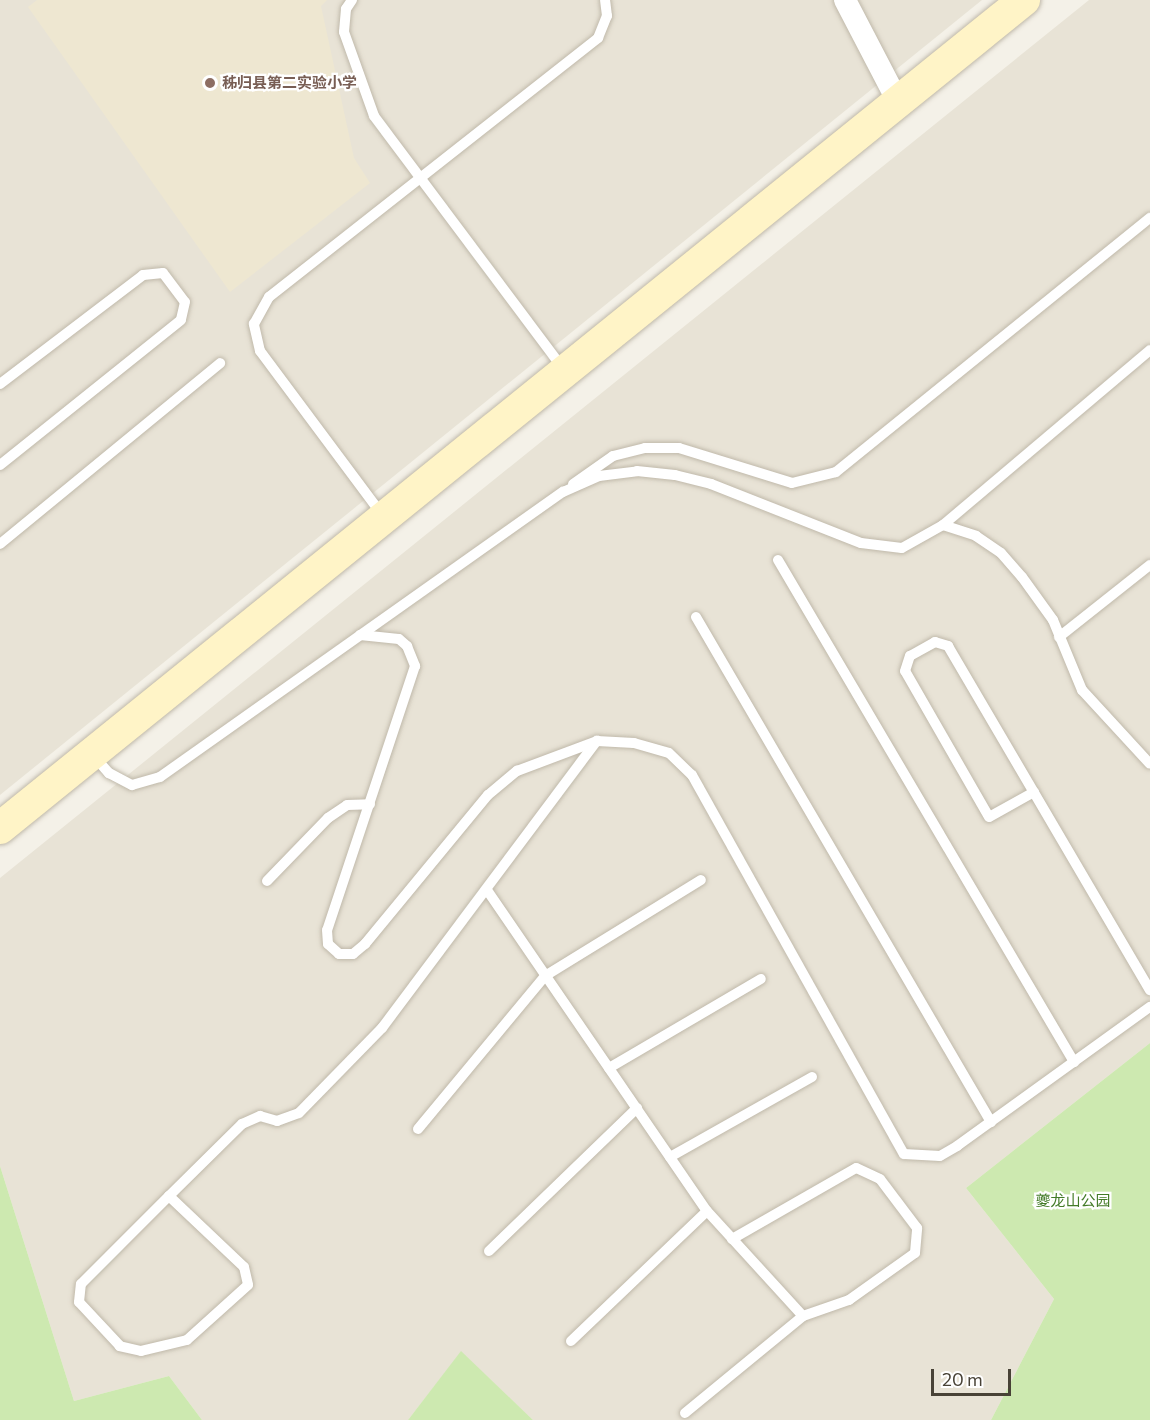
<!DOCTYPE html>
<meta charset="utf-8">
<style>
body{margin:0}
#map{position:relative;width:1150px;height:1420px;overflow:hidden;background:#f4f1e8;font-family:Commissioner,"Noto Sans SC",sans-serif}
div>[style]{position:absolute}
.residential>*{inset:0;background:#e8e3d6}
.education>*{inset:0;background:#eee7d1}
.green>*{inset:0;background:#cde9b0}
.roads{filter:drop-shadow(0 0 2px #c0b9aa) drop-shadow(0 0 2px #c0b9aa)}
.lane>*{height:10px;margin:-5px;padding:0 5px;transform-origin:5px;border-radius:5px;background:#fff}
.street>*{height:22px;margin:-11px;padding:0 11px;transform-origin:11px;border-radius:11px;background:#fff}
.secondary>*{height:32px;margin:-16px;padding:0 16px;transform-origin:16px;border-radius:16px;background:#fff4c7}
.dots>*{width:16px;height:16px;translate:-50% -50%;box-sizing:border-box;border:3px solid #fff;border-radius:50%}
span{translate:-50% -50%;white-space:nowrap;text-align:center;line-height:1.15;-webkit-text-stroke:4.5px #fff;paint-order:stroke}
.education-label{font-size:15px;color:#785e54;font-weight:700}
.left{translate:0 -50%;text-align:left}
.park-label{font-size:15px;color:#437b28}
.scale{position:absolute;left:931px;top:1369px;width:80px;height:27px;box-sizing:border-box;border:3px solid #484236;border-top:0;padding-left:8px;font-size:18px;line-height:21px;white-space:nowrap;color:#484236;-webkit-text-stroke:4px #fff;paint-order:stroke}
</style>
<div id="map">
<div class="residential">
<i style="clip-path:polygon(0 0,982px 0,0 795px)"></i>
<i style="clip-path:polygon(1089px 0,1150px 0,1150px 1043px,966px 1188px,1054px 1299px,991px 1420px,533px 1420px,461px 1352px,408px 1420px,202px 1420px,169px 1376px,74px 1401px,0 1166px,0 878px)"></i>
</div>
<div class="education">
<i style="clip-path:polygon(37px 0,327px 0,321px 6px,354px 158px,370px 183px,230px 292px,28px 7px)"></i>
</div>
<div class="green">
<i style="clip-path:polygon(1150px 1043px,1150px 1420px,991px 1420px,1054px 1299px,966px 1188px)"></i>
<i style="clip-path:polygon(0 1166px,74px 1401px,169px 1376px,202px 1420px,0 1420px)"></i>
<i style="clip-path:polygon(461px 1351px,533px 1420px,408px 1420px)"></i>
</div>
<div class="roads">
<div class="lane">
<i style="left:352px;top:0;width:11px;rotate:124deg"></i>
<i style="left:346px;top:9px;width:23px;rotate:95deg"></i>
<i style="left:344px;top:32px;width:89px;rotate:70.3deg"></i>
<i style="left:374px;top:116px;width:317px;rotate:53.2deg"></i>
<i style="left:0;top:384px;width:180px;rotate:-37.3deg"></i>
<i style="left:143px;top:275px;width:20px;rotate:-6deg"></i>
<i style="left:163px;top:273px;width:36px;rotate:53deg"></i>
<i style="left:185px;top:302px;width:18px;rotate:103deg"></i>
<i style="left:181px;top:320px;width:232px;rotate:141.3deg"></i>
<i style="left:573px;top:484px;width:49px;rotate:-35deg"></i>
<i style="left:613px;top:456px;width:33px;rotate:-14deg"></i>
<i style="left:645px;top:448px;width:34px"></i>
<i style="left:679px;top:448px;width:118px;rotate:17.2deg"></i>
<i style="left:792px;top:483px;width:45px;rotate:-14deg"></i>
<i style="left:836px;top:472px;width:404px;rotate:-39deg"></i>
<i style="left:383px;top:516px;width:206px;rotate:-126.7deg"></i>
<i style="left:260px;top:351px;width:28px;rotate:-103deg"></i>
<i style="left:254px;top:324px;width:31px;rotate:-61deg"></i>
<i style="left:269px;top:297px;width:419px;rotate:-38.2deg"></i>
<i style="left:598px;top:38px;width:24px;rotate:-68deg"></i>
<i style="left:607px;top:16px;width:16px;rotate:-97deg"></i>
<i style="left:943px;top:525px;width:35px;rotate:18deg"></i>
<i style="left:976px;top:536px;width:30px;rotate:34deg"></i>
<i style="left:1001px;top:553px;width:32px;rotate:49deg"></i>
<i style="left:1022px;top:577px;width:53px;rotate:54.2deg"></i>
<i style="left:1053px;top:620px;width:76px;rotate:67.5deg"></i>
<i style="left:1082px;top:690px;width:100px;rotate:47.4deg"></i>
<i style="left:0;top:544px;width:285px;rotate:-39.4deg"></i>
<i style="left:778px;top:560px;width:583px;rotate:59.47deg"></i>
<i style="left:696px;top:617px;width:585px;rotate:59.71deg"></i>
<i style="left:360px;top:635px;width:39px;rotate:6deg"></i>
<i style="left:399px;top:639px;width:11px;rotate:41deg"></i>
<i style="left:407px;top:646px;width:22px;rotate:68deg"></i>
<i style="left:415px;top:666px;width:278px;rotate:108.4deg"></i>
<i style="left:327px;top:930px;width:14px;rotate:86deg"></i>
<i style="left:328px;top:944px;width:15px;rotate:42deg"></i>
<i style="left:339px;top:954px;width:14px"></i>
<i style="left:353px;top:954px;width:16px;rotate:-40deg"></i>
<i style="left:365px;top:944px;width:193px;rotate:-50.5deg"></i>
<i style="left:488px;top:795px;width:38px;rotate:-40deg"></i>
<i style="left:517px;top:771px;width:85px;rotate:-20.6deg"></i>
<i style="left:597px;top:741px;width:37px;rotate:3deg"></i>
<i style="left:634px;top:743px;width:36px;rotate:16deg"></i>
<i style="left:669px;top:753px;width:32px;rotate:44deg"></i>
<i style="left:692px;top:775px;width:434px;rotate:60.8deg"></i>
<i style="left:904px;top:1154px;width:36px;rotate:3deg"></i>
<i style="left:940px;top:1156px;width:20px;rotate:-30deg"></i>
<i style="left:957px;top:1146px;width:238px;rotate:-35.8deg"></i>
<i style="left:1059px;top:637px;width:116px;rotate:-38.4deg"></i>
<i style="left:94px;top:756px;width:23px;rotate:49deg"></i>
<i style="left:109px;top:773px;width:26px;rotate:28deg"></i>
<i style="left:132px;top:785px;width:29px;rotate:-16deg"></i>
<i style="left:160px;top:777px;width:494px;rotate:-35.3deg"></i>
<i style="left:563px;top:492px;width:39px;rotate:-24deg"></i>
<i style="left:599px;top:476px;width:38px;rotate:-7deg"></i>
<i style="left:637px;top:471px;width:38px;rotate:6deg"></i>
<i style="left:675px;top:475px;width:37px;rotate:14deg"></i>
<i style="left:711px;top:484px;width:161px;rotate:21.5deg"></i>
<i style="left:861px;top:543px;width:41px;rotate:7deg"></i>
<i style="left:902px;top:548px;width:47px;rotate:-29.3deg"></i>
<i style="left:943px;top:525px;width:271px;rotate:-40.2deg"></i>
<i style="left:1034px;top:792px;width:51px;rotate:150.9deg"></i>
<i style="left:989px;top:817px;width:168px;rotate:-119.9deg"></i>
<i style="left:905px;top:671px;width:16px;rotate:-72deg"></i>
<i style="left:910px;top:656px;width:29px;rotate:-29deg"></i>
<i style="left:935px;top:642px;width:14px;rotate:17deg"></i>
<i style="left:948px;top:646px;width:399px;rotate:59.6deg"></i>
<i style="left:267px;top:881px;width:88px;rotate:-45.9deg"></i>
<i style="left:328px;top:818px;width:23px;rotate:-34deg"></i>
<i style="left:347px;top:805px;width:23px;rotate:-2deg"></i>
<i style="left:487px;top:890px;width:389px;rotate:55.6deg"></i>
<i style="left:707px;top:1211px;width:142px;rotate:47.6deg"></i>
<i style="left:609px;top:1068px;width:176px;rotate:-30.4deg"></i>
<i style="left:418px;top:1129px;width:199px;rotate:-50.3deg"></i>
<i style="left:545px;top:976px;width:183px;rotate:-31.6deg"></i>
<i style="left:670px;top:1157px;width:163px;rotate:-29.4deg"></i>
<i style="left:169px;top:1196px;width:103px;rotate:43.4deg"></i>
<i style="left:244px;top:1267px;width:18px;rotate:77deg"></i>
<i style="left:248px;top:1285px;width:82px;rotate:138deg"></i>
<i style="left:187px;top:1340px;width:47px;rotate:166.6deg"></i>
<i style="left:141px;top:1351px;width:22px;rotate:-167deg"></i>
<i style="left:120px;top:1346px;width:60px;rotate:-133deg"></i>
<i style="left:79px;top:1302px;width:18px;rotate:-84deg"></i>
<i style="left:81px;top:1284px;width:124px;rotate:-45deg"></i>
<i style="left:169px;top:1196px;width:103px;rotate:-44.6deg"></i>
<i style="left:242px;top:1124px;width:20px;rotate:-24deg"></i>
<i style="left:260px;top:1116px;width:18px;rotate:16deg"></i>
<i style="left:277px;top:1121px;width:23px;rotate:-20deg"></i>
<i style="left:299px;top:1113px;width:119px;rotate:-45.7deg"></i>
<i style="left:382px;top:1028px;width:359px;rotate:-53.2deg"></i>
<i style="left:489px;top:1251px;width:206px;rotate:-44deg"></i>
<i style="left:571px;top:1341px;width:188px;rotate:-43.7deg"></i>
<i style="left:685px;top:1413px;width:153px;rotate:-39.4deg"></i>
<i style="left:803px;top:1316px;width:49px;rotate:-19.2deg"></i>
<i style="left:849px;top:1300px;width:81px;rotate:-35.5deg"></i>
<i style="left:915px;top:1253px;width:25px;rotate:-85deg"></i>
<i style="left:917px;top:1228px;width:61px;rotate:-127.1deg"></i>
<i style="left:880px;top:1179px;width:26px;rotate:-155deg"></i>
<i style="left:856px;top:1168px;width:143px;rotate:150.2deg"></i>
</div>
<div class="street">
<i style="left:845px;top:0;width:115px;rotate:62.5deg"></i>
</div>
<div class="secondary">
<i style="left:0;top:828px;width:1317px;rotate:-38.96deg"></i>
</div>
</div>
<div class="dots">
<i style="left:210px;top:83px;background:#8d6e63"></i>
</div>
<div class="education-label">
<span class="left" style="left:222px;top:83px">秭归县第二实验小学</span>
</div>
<div class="park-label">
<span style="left:1073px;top:1201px">夔龙山公园</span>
</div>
<div class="scale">20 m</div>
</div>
